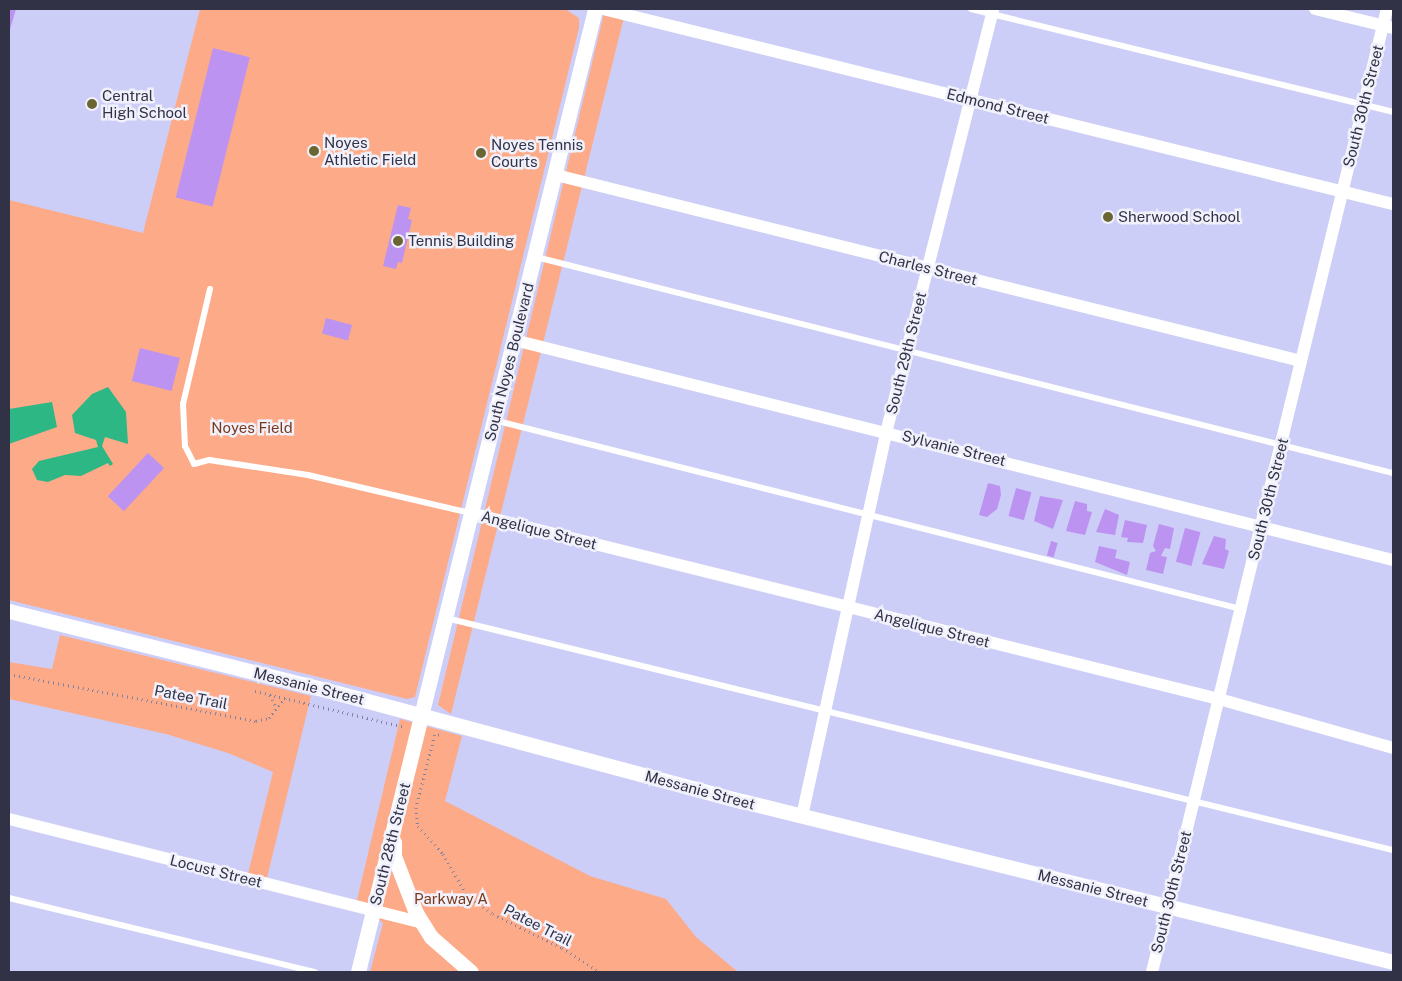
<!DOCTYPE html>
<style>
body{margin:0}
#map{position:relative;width:1402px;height:981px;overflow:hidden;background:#cccef7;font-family:"Public Sans",sans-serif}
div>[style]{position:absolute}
.green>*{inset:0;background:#fdaa88}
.water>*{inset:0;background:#2cb785}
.building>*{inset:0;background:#bc93f1;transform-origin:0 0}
.path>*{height:2.5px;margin-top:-1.25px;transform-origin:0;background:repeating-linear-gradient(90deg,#8082a0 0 1px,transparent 0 5px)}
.service>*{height:6px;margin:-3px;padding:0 3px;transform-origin:3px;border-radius:3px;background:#fff}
.minor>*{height:12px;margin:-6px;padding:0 6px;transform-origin:6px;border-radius:6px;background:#fff}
.tertiary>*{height:15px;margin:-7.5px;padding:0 7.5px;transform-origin:7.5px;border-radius:7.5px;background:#fff}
.dots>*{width:14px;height:14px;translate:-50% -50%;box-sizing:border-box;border:2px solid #f1f1fc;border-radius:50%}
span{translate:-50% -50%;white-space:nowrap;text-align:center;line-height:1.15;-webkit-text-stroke:5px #f1f1fc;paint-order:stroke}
.poi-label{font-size:15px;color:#313246}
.left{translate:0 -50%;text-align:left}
.street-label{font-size:15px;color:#313246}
.park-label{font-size:15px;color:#7b391b}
.frame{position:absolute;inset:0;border:10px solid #313246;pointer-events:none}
</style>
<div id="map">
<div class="green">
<i style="clip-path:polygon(200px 9px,565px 9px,579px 18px,579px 28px,415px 697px,407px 699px,9px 600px,9px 200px,143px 233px)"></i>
<i style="clip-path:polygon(605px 9px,626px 9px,451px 714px,438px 705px)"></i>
<i style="clip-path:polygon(60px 635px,311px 696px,267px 878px,248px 874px,273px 772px,228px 753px,166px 734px,9px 699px,9px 662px,52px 669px)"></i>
<i style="clip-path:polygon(400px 719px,462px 736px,445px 801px,590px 876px,666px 899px,696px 937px,738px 972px,370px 972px,383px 923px,357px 900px)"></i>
</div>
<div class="water">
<i style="clip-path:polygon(108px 387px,126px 412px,128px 444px,105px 437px,102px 446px,113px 464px,110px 466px,108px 463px,81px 476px,65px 475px,48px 482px,37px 480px,32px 469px,39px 461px,98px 447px,96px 440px,75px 433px,72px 415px,92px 394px)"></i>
<i style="clip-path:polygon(52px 402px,57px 427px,9px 444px,9px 409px)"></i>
</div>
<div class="building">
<i style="clip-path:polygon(9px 9px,16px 9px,9px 33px)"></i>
<i style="left:213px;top:48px;width:38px;height:154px;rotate:14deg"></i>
<i style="clip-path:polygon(398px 205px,411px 208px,408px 219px,412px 220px,402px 263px,398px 262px,396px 269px,383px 266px)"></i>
<i style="left:326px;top:318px;width:27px;height:16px;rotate:15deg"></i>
<i style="left:140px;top:348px;width:41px;height:34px;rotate:14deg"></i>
<i style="left:148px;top:453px;width:22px;height:59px;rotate:43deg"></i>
<i style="clip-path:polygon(988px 483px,1000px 486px,1001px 495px,997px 509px,987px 517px,979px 515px)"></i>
<i style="left:1016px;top:488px;width:16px;height:29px;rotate:15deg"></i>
<i style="clip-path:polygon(1040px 496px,1063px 500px,1053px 529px,1034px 521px)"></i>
<i style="clip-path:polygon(1075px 501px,1087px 504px,1087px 511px,1092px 512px,1085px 535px,1066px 531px)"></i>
<i style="clip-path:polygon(1105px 509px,1119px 515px,1115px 535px,1096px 532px)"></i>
<i style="clip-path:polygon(1125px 520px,1147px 525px,1143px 543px,1127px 542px,1128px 538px,1121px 537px)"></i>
<i style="clip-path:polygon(1159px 524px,1174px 528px,1170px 549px,1165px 548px,1161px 556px,1167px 557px,1163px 574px,1146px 570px,1150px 553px,1156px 551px,1153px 546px)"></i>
<i style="left:1185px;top:528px;width:16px;height:35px;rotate:15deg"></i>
<i style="clip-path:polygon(1214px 536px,1226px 539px,1225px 549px,1229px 551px,1224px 569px,1202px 564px)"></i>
<i style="left:1051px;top:541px;width:7px;height:15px;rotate:16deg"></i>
<i style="clip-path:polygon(1099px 546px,1117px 550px,1115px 558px,1130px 562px,1127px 575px,1095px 562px)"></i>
</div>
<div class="path">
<i style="left:9px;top:674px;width:251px;rotate:10.8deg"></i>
<i style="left:256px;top:721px;width:13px;rotate:-13deg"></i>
<i style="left:269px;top:718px;width:26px;rotate:-51deg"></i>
<i style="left:255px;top:691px;width:154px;rotate:13.5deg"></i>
<i style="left:270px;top:695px;width:13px;rotate:63deg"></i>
<i style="left:439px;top:735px;width:4px;rotate:180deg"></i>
<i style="left:435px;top:735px;width:75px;rotate:104.6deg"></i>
<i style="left:416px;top:808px;width:18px;rotate:84deg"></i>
<i style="left:418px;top:826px;width:38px;rotate:48deg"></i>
<i style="left:443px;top:854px;width:48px;rotate:59.7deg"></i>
<i style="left:467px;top:895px;width:32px;rotate:36deg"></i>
<i style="left:493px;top:914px;width:77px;rotate:26.2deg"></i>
<i style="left:562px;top:948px;width:45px;rotate:32.3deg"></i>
</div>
<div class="service">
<i style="left:971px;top:9px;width:434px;rotate:13.7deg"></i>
<i style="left:536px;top:257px;width:884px;rotate:14.15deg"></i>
<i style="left:210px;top:289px;width:118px;rotate:103.2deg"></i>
<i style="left:183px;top:404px;width:42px;rotate:87.3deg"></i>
<i style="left:185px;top:446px;width:20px;rotate:63deg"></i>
<i style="left:194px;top:464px;width:16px;rotate:-15deg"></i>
<i style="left:209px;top:460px;width:100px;rotate:8.6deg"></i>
<i style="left:308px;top:475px;width:166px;rotate:13.2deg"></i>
<i style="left:494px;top:420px;width:771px;rotate:14.2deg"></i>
<i style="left:446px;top:618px;width:975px;rotate:13.77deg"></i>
<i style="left:9px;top:898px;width:315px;rotate:13.6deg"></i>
</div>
<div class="minor">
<i style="left:603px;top:9px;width:814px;rotate:13.87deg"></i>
<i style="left:1315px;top:9px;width:80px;rotate:13.7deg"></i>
<i style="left:556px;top:175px;width:768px;rotate:14.02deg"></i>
<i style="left:514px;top:340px;width:906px;rotate:14.05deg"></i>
<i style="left:470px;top:513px;width:772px;rotate:13.95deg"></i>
<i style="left:1219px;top:699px;width:181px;rotate:15.7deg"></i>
<i style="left:802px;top:816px;width:404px;rotate:-77.6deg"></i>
<i style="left:889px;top:421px;width:425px;rotate:-75.8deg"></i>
<i style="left:9px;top:819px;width:426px;rotate:14.1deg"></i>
<i style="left:1152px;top:972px;width:991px;rotate:-76.29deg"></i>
</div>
<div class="tertiary">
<i style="left:9px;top:611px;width:335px;rotate:14deg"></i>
<i style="left:334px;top:692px;width:422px;rotate:15deg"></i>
<i style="left:742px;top:801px;width:671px;rotate:13.89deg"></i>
<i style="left:394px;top:842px;width:14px;rotate:90deg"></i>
<i style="left:394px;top:856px;width:61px;rotate:68.9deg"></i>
<i style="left:416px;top:913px;width:28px;rotate:58deg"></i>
<i style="left:431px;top:937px;width:53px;rotate:41.2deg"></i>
<i style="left:358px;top:972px;width:992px;rotate:-76.17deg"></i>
</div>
<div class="dots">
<i style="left:92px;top:104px;background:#6a6532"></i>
<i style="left:314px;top:151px;background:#6a6532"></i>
<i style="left:481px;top:153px;background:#6a6532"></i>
<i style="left:1108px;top:217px;background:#6a6532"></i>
<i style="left:398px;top:241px;background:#6a6532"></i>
</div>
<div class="poi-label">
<span class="left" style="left:102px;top:104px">Central<br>High School</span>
<span class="left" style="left:324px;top:151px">Noyes<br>Athletic Field</span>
<span class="left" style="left:491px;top:153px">Noyes Tennis<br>Courts</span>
<span class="left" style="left:1118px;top:217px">Sherwood School</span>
<span class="left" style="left:408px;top:241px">Tennis Building</span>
</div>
<div class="street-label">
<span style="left:998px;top:106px;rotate:14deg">Edmond Street</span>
<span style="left:1363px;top:106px;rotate:-76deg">South 30th Street</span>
<span style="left:928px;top:268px;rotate:14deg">Charles Street</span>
<span style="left:906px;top:353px;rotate:-76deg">South 29th Street</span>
<span style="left:509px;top:362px;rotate:-76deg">South Noyes Boulevard</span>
<span style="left:954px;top:448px;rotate:14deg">Sylvanie Street</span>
<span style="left:1268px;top:499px;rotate:-76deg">South 30th Street</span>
<span style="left:539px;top:530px;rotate:14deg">Angelique Street</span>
<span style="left:932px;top:628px;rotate:14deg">Angelique Street</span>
<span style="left:309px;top:686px;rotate:14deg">Messanie Street</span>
<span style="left:191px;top:697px;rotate:11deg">Patee Trail</span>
<span style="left:700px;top:790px;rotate:15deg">Messanie Street</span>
<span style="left:390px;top:844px;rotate:-76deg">South 28th Street</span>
<span style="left:216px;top:871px;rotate:14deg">Locust Street</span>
<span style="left:1093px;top:888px;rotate:14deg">Messanie Street</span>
<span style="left:1171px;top:892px;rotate:-76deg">South 30th Street</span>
<span style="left:538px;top:925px;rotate:27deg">Patee Trail</span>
</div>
<div class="park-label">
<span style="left:252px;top:428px">Noyes Field</span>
<span style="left:451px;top:899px">Parkway A</span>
</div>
<div class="frame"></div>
</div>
